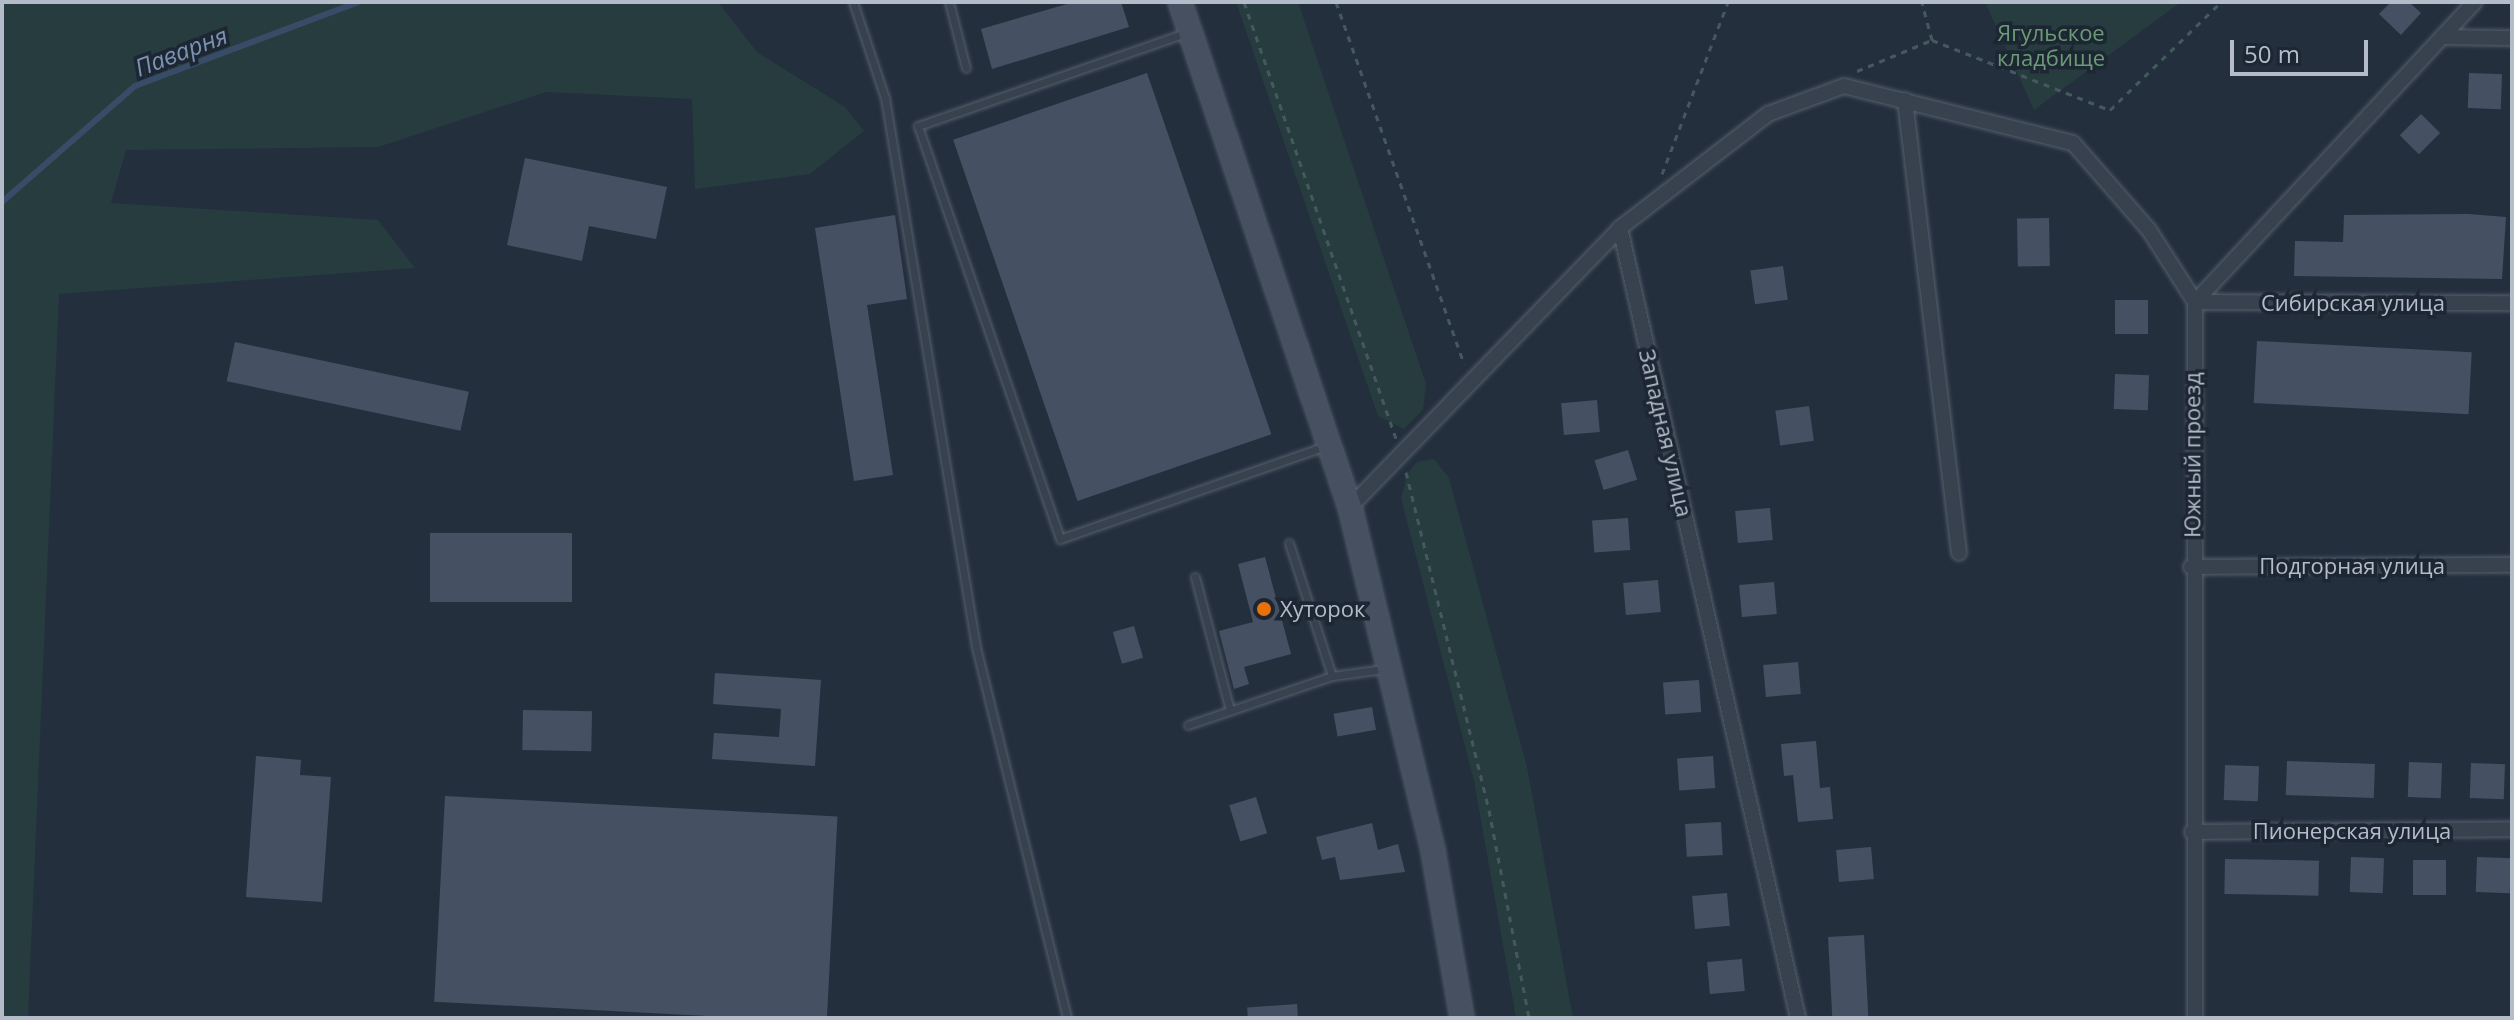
<!DOCTYPE html>
<meta charset="utf-8">
<style>
body{margin:0}
#map{position:relative;width:2514px;height:1020px;overflow:hidden;background:#242f3e;font-family:"Open Sans",sans-serif}
div>[style]{position:absolute}
.green>*{inset:0;background:#263c3f}
.stream>*{height:6px;margin:-3px;padding:0 3px;transform-origin:3px;border-radius:3px;background:#394c67}
.building>*{inset:0;background:#455162;transform-origin:0 0}
.path>*{height:3px;margin-top:-1.5px;transform-origin:0;background:repeating-linear-gradient(90deg,#44595c 0 6px,transparent 0 12px)}
.roads{filter:drop-shadow(0 0 2px #565f6c) drop-shadow(0 0 2px #565f6c)}
.lane>*{height:7px;margin:-3.5px;padding:0 3.5px;transform-origin:3.5px;border-radius:3.5px;background:#38414e}
.street>*{height:14px;margin:-7px;padding:0 7px;transform-origin:7px;border-radius:7px;background:#38414e}
.secondary>*{height:22px;margin:-11px;padding:0 11px;transform-origin:11px;border-radius:11px;background:#465061}
.dots>*{width:22px;height:22px;translate:-50% -50%;box-sizing:border-box;border:4px solid #1d2633;border-radius:50%}
span{translate:-50% -50%;white-space:nowrap;text-align:center;line-height:1.15;-webkit-text-stroke:7px #1d2633;paint-order:stroke}
.park-label{font-size:22px;color:#6b9a76}
.street-label{font-size:22px;color:#b4bcc9}
.poi-label{font-size:22px;color:#b4bcc9}
.left{translate:0 -50%;text-align:left}
.water-label{font-size:24px;color:#7c92b1;font-style:italic}
.frame{position:absolute;inset:0;border:4px solid #b4bcc9;pointer-events:none}
.scale{position:absolute;left:2230px;top:40px;width:138px;height:36px;box-sizing:border-box;border:4px solid #b4bcc9;border-top:0;padding-left:10px;font-size:24px;line-height:28px;white-space:nowrap;color:#b4bcc9;-webkit-text-stroke:6px #1d2633;paint-order:stroke}
</style>
<div id="map">
<div class="green">
<i style="clip-path:polygon(2px 2px,718px 2px,757px 52px,845px 107px,864px 131px,810px 174px,695px 189px,692px 99px,546px 92px,378px 147px,126px 150px,111px 203px,378px 220px,415px 268px,59px 294px,28px 1018px,2px 1018px)"></i>
<i style="clip-path:polygon(1236px 2px,1298px 2px,1426px 384px,1423px 410px,1404px 429px,1378px 416px)"></i>
<i style="clip-path:polygon(1985px 2px,2181px 2px,2034px 110px)"></i>
<i style="clip-path:polygon(1434px 459px,1449px 478px,1527px 767px,1573px 1018px,1516px 1018px,1474px 781px,1401px 498px,1408px 473px,1417px 462px)"></i>
</div>
<div class="stream">
<i style="left:2px;top:202px;width:176px;rotate:-41.1deg"></i>
<i style="left:135px;top:86px;width:239px;rotate:-20.6deg"></i>
</div>
<div class="building">
<i style="clip-path:polygon(1074px 2px,1121px 2px,1129px 27px,992px 69px,981px 29px)"></i>
<i style="clip-path:polygon(2391px 2px,2409px 2px,2421px 13px,2401px 35px,2379px 14px)"></i>
<i style="left:1147px;top:73px;width:382px;height:205px;rotate:71deg"></i>
<i style="left:2469px;top:73px;width:33px;height:35px;rotate:2deg"></i>
<i style="left:2421px;top:114px;width:27px;height:30px;rotate:45deg"></i>
<i style="clip-path:polygon(525px 158px,667px 187px,656px 239px,589px 226px,582px 261px,507px 245px)"></i>
<i style="clip-path:polygon(2468px 214px,2506px 217px,2502px 279px,2294px 276px,2295px 241px,2343px 242px,2344px 215px)"></i>
<i style="clip-path:polygon(895px 215px,907px 299px,867px 305px,893px 475px,854px 481px,815px 228px)"></i>
<i style="left:2049px;top:218px;width:48px;height:32px;rotate:89deg"></i>
<i style="left:1783px;top:266px;width:34px;height:33px;rotate:82deg"></i>
<i style="left:2115px;top:300px;width:33px;height:34px"></i>
<i style="left:2257px;top:341px;width:215px;height:62px;rotate:3deg"></i>
<i style="left:235px;top:342px;width:239px;height:40px;rotate:12deg"></i>
<i style="left:2115px;top:374px;width:34px;height:35px;rotate:2deg"></i>
<i style="left:1597px;top:400px;width:32px;height:36px;rotate:85deg"></i>
<i style="left:1809px;top:406px;width:35px;height:34px;rotate:82deg"></i>
<i style="left:1628px;top:450px;width:31px;height:35px;rotate:73deg"></i>
<i style="left:1770px;top:508px;width:32px;height:35px;rotate:85deg"></i>
<i style="left:1628px;top:518px;width:32px;height:36px;rotate:86deg"></i>
<i style="left:430px;top:533px;width:142px;height:69px"></i>
<i style="clip-path:polygon(1265px 557px,1291px 654px,1244px 667px,1249px 684px,1234px 689px,1219px 631px,1253px 622px,1238px 564px)"></i>
<i style="left:1658px;top:580px;width:32px;height:35px;rotate:85deg"></i>
<i style="left:1774px;top:582px;width:32px;height:35px;rotate:85deg"></i>
<i style="left:1134px;top:626px;width:33px;height:22px;rotate:74deg"></i>
<i style="left:1798px;top:662px;width:32px;height:35px;rotate:85deg"></i>
<i style="clip-path:polygon(715px 673px,821px 680px,815px 766px,712px 759px,714px 733px,779px 737px,781px 709px,713px 704px)"></i>
<i style="left:1699px;top:680px;width:32px;height:36px;rotate:86deg"></i>
<i style="left:1372px;top:707px;width:23px;height:39px;rotate:80deg"></i>
<i style="left:523px;top:710px;width:69px;height:40px;rotate:1deg"></i>
<i style="clip-path:polygon(1816px 741px,1820px 788px,1830px 787px,1833px 819px,1798px 822px,1793px 775px,1784px 776px,1781px 744px)"></i>
<i style="clip-path:polygon(256px 756px,301px 760px,300px 775px,331px 777px,322px 902px,246px 897px)"></i>
<i style="left:1713px;top:756px;width:32px;height:36px;rotate:86deg"></i>
<i style="left:2287px;top:761px;width:88px;height:34px;rotate:2deg"></i>
<i style="left:2409px;top:762px;width:33px;height:35px;rotate:2deg"></i>
<i style="left:2471px;top:763px;width:34px;height:35px;rotate:2deg"></i>
<i style="left:2225px;top:765px;width:34px;height:35px;rotate:2deg"></i>
<i style="left:445px;top:796px;width:393px;height:206px;rotate:3deg"></i>
<i style="left:1256px;top:797px;width:38px;height:28px;rotate:73deg"></i>
<i style="left:1721px;top:822px;width:33px;height:36px;rotate:87deg"></i>
<i style="clip-path:polygon(1372px 823px,1378px 850px,1398px 844px,1405px 872px,1340px 880px,1335px 857px,1322px 860px,1316px 837px)"></i>
<i style="left:1871px;top:847px;width:32px;height:35px;rotate:85deg"></i>
<i style="left:2351px;top:857px;width:33px;height:35px;rotate:2deg"></i>
<i style="left:2477px;top:857px;width:34px;height:35px;rotate:2deg"></i>
<i style="left:2225px;top:859px;width:94px;height:35px;rotate:1deg"></i>
<i style="left:2413px;top:860px;width:33px;height:35px"></i>
<i style="left:1727px;top:893px;width:33px;height:35px;rotate:85deg"></i>
<i style="left:1864px;top:935px;width:83px;height:36px;rotate:87deg"></i>
<i style="left:1742px;top:959px;width:32px;height:35px;rotate:85deg"></i>
<i style="left:1297px;top:1004px;width:14px;height:50px;rotate:86deg"></i>
</div>
<div class="path">
<i style="left:1244px;top:2px;width:462px;rotate:70.8deg"></i>
<i style="left:1336px;top:2px;width:384px;rotate:70.5deg"></i>
<i style="left:1932px;top:40px;width:191px;rotate:21.5deg"></i>
<i style="left:2110px;top:110px;width:155px;rotate:-44.2deg"></i>
<i style="left:1857px;top:71px;width:81px;rotate:-22.5deg"></i>
<i style="left:1932px;top:40px;width:39px;rotate:-105deg"></i>
<i style="left:1662px;top:174px;width:184px;rotate:-69deg"></i>
<i style="left:1406px;top:472px;width:348px;rotate:76.2deg"></i>
<i style="left:1489px;top:810px;width:212px;rotate:79.1deg"></i>
</div>
<div class="roads">
<div class="lane">
<i style="left:853px;top:2px;width:101px;rotate:71.6deg"></i>
<i style="left:885px;top:98px;width:556px;rotate:80.59deg"></i>
<i style="left:976px;top:647px;width:382px;rotate:76.2deg"></i>
<i style="left:949px;top:2px;width:68px;rotate:75.6deg"></i>
<i style="left:1188px;top:32px;width:286px;rotate:160.8deg"></i>
<i style="left:918px;top:126px;width:437px;rotate:71deg"></i>
<i style="left:1060px;top:539px;width:282px;rotate:-19.3deg"></i>
<i style="left:1289px;top:543px;width:140px;rotate:72.1deg"></i>
<i style="left:1332px;top:676px;width:52px;rotate:-7.7deg"></i>
<i style="left:1195px;top:577px;width:138px;rotate:75.3deg"></i>
<i style="left:1188px;top:725px;width:152px;rotate:-18.8deg"></i>
</div>
<div class="street">
<i style="left:2446px;top:37px;width:66px;rotate:0.9deg"></i>
<i style="left:1905px;top:100px;width:456px;rotate:83.2deg"></i>
<i style="left:1620px;top:228px;width:187px;rotate:-37.6deg"></i>
<i style="left:1768px;top:114px;width:81px;rotate:-20.2deg"></i>
<i style="left:1844px;top:86px;width:236px;rotate:14deg"></i>
<i style="left:2073px;top:143px;width:116px;rotate:48.9deg"></i>
<i style="left:2149px;top:230px;width:85px;rotate:57.4deg"></i>
<i style="left:2195px;top:302px;width:317px;rotate:0.2deg"></i>
<i style="left:1350px;top:507px;width:388px;rotate:-45.9deg"></i>
<i style="left:1620px;top:228px;width:810px;rotate:77.3deg"></i>
<i style="left:2191px;top:567px;width:321px;rotate:-0.4deg"></i>
<i style="left:2192px;top:832px;width:320px;rotate:-0.5deg"></i>
<i style="left:2195px;top:1018px;width:716px;rotate:-90deg"></i>
<i style="left:2195px;top:302px;width:410px;rotate:-47deg"></i>
</div>
<div class="secondary">
<i style="left:1180px;top:2px;width:533px;rotate:71.4deg"></i>
<i style="left:1350px;top:507px;width:354px;rotate:76.4deg"></i>
<i style="left:1433px;top:851px;width:169px;rotate:80.1deg"></i>
</div>
</div>
<div class="dots">
<i style="left:1264px;top:609px;background:#e8710a"></i>
</div>
<div class="park-label">
<span style="left:2051px;top:45px">Ягульское<br>кладбище</span>
</div>
<div class="street-label">
<span style="left:2353px;top:303px">Сибирская улица</span>
<span style="left:1666px;top:433px;rotate:77deg">Западная улица</span>
<span style="left:2192px;top:455px;rotate:-90deg">Южный проезд</span>
<span style="left:2352px;top:566px">Подгорная улица</span>
<span style="left:2352px;top:831px">Пионерская улица</span>
</div>
<div class="poi-label">
<span class="left" style="left:1280px;top:609px">Хуторок</span>
</div>
<div class="water-label">
<span style="left:181px;top:51px;rotate:-21deg">Паварня</span>
</div>
<div class="frame"></div>
<div class="scale">50 m</div>
</div>
